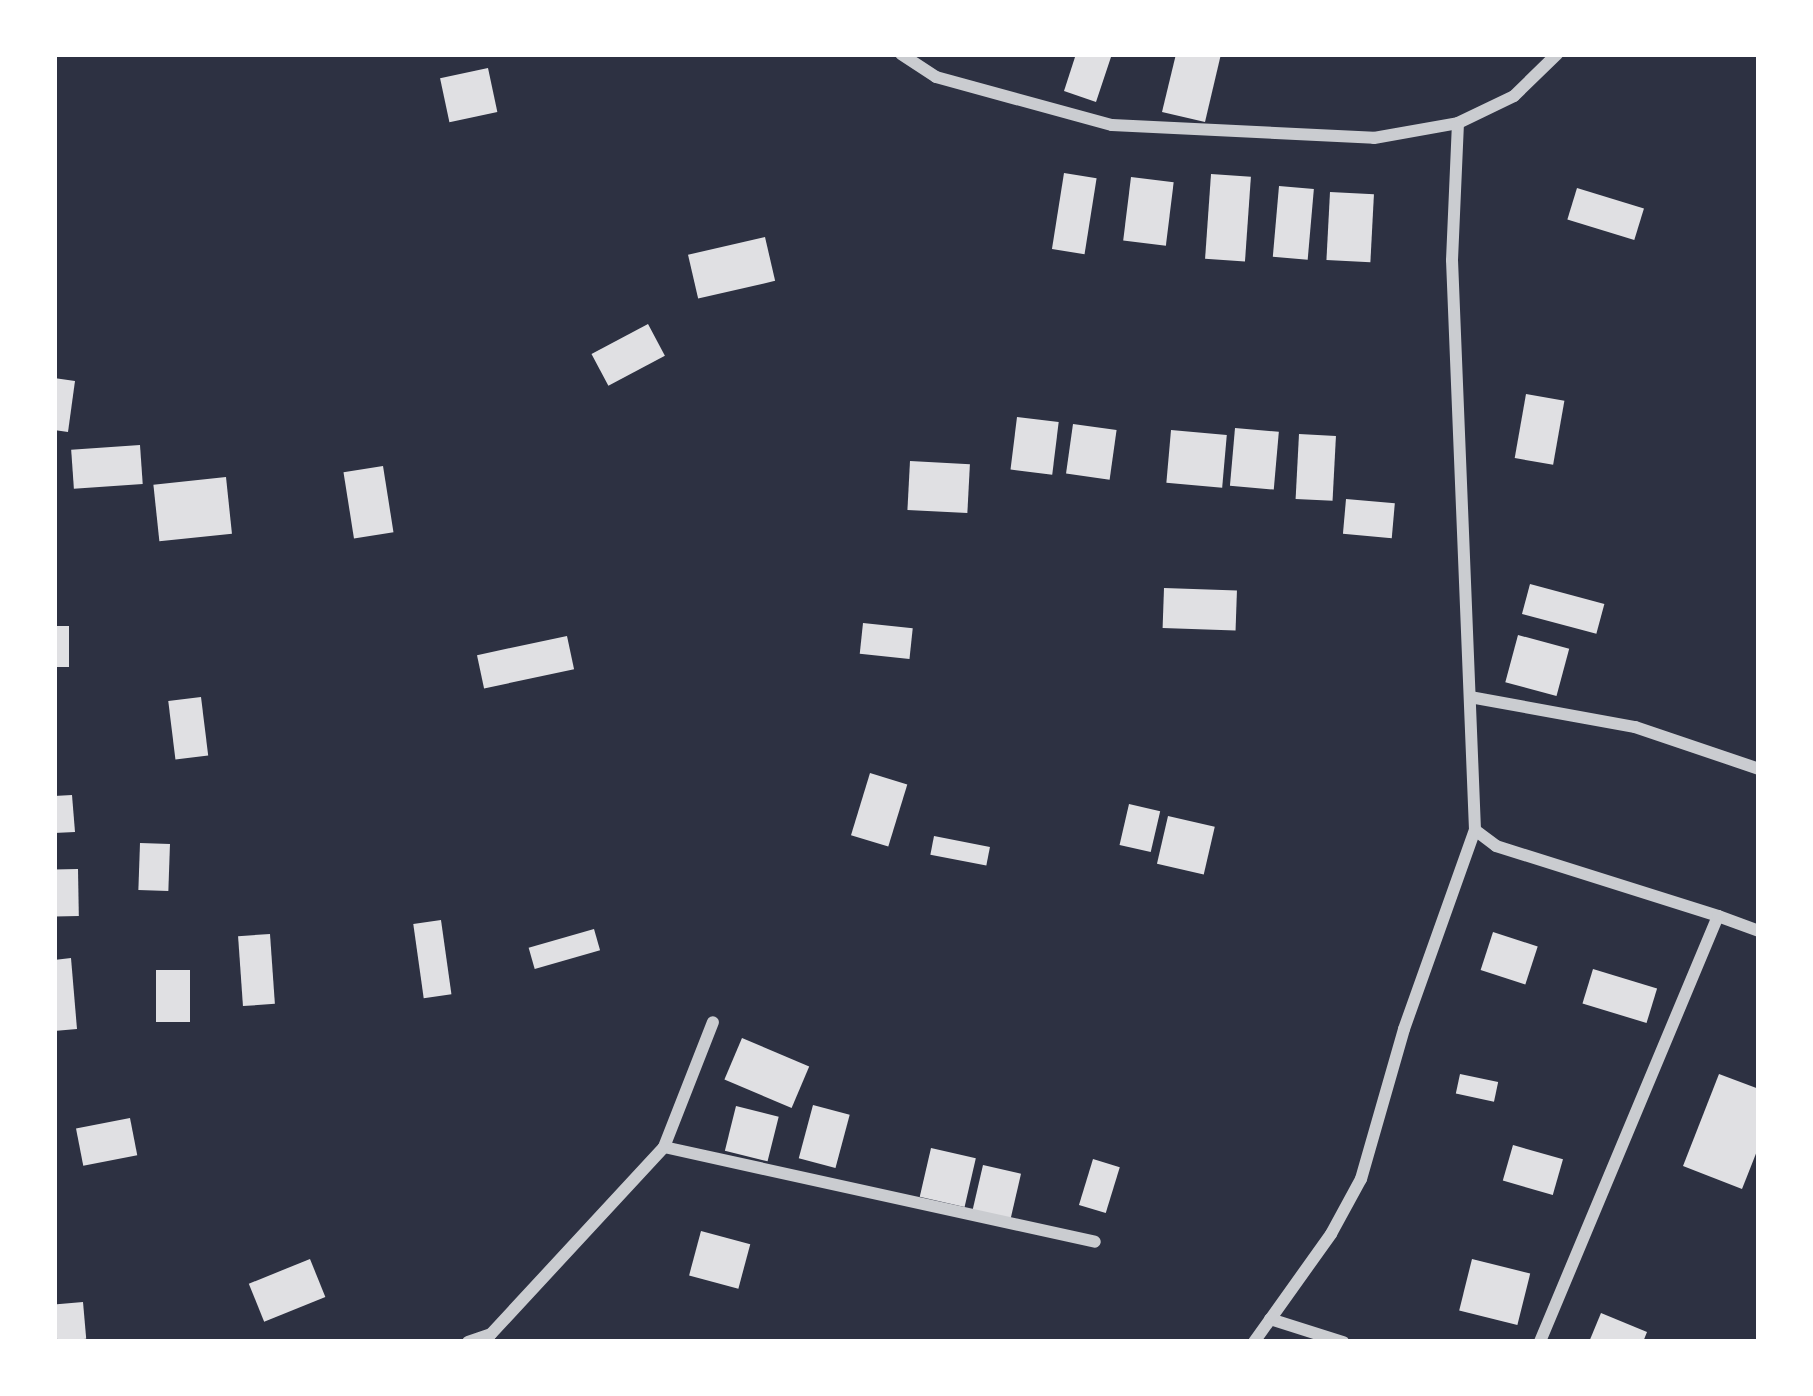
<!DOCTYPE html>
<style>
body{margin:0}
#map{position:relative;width:1813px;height:1396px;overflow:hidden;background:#2d3142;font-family:"Times New Roman",serif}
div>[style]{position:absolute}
.building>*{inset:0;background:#e0e0e3;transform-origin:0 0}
.minor>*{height:12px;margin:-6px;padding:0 6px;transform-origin:6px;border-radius:6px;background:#caccd0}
span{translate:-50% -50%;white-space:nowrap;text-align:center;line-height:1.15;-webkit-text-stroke:12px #fff;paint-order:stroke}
.frame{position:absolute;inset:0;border:57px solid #fff;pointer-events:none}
</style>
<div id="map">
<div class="building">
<i style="clip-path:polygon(1076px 54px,1112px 54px,1096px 102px,1064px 91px)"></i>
<i style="clip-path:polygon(1176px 54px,1221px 54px,1205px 122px,1162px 112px)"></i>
<i style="left:488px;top:68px;width:45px;height:49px;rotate:78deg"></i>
<i style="left:1064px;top:173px;width:33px;height:77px;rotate:9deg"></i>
<i style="left:1211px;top:174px;width:40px;height:85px;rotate:4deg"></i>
<i style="left:1131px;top:177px;width:43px;height:64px;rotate:7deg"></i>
<i style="left:1279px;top:186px;width:35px;height:71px;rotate:5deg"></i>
<i style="left:1577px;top:188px;width:70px;height:33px;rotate:17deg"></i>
<i style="left:1330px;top:192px;width:44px;height:68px;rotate:3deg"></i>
<i style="left:765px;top:237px;width:45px;height:79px;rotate:77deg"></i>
<i style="left:648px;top:324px;width:36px;height:64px;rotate:62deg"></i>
<i style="clip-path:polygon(54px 378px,75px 381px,68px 432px,54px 430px)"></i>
<i style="left:1526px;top:394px;width:39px;height:65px;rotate:10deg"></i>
<i style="left:1017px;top:417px;width:42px;height:53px;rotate:7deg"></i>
<i style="left:1073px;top:424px;width:44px;height:50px;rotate:8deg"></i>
<i style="left:1235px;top:428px;width:44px;height:58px;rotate:5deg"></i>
<i style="left:1171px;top:430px;width:56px;height:53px;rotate:5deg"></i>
<i style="left:1299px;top:434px;width:37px;height:65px;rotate:3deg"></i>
<i style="left:140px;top:445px;width:39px;height:69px;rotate:86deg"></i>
<i style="left:910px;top:461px;width:60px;height:49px;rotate:3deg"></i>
<i style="left:383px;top:466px;width:67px;height:40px;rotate:81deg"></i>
<i style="left:226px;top:477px;width:57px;height:73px;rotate:84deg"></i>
<i style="left:1346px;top:499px;width:49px;height:35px;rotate:5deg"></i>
<i style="left:1530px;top:584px;width:77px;height:31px;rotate:15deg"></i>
<i style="left:1164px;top:588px;width:73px;height:40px;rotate:2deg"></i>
<i style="left:863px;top:623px;width:50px;height:31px;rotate:6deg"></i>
<i style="left:54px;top:626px;width:15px;height:41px"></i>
<i style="left:1518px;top:635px;width:53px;height:49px;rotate:15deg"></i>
<i style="left:567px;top:636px;width:34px;height:92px;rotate:78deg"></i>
<i style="left:201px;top:697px;width:59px;height:33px;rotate:83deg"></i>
<i style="left:870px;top:773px;width:39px;height:65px;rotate:17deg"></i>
<i style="clip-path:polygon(72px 795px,75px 832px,54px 833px,54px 796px)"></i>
<i style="left:1129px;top:804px;width:32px;height:42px;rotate:13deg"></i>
<i style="left:1168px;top:816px;width:48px;height:49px;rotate:13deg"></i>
<i style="left:934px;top:836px;width:57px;height:19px;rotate:11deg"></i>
<i style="left:140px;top:843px;width:30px;height:47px;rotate:2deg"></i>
<i style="left:78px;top:869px;width:47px;height:24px;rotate:89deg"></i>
<i style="left:441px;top:920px;width:75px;height:28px;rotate:82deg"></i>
<i style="left:594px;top:929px;width:22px;height:68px;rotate:74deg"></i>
<i style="left:1493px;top:932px;width:47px;height:40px;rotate:18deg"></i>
<i style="left:270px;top:934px;width:70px;height:32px;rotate:86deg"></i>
<i style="clip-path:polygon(71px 958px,77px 1029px,54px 1031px,54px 960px)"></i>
<i style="left:1593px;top:969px;width:67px;height:36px;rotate:17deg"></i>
<i style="left:156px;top:970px;width:34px;height:52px"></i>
<i style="left:742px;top:1038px;width:73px;height:45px;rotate:23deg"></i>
<i style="left:1460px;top:1074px;width:39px;height:20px;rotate:12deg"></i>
<i style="clip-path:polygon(1719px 1074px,1759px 1089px,1759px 1146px,1742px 1189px,1683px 1166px)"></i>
<i style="left:813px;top:1105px;width:38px;height:55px;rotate:15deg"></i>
<i style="left:736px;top:1106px;width:44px;height:46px;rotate:14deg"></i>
<i style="left:130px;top:1118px;width:38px;height:55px;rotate:79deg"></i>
<i style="left:1513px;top:1145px;width:52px;height:37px;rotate:16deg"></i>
<i style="left:931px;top:1148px;width:46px;height:50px;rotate:13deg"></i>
<i style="left:1093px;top:1159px;width:28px;height:48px;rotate:17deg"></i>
<i style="left:983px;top:1165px;width:39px;height:49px;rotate:13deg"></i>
<i style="left:701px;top:1231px;width:51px;height:46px;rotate:15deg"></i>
<i style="left:310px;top:1259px;width:41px;height:66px;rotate:68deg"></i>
<i style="left:1472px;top:1259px;width:60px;height:53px;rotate:14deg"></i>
<i style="left:83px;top:1302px;width:37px;height:29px;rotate:85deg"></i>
<i style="clip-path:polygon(1601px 1313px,1647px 1332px,1643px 1342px,1589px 1342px)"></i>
</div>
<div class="minor">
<i style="left:901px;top:54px;width:42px;rotate:33.3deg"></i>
<i style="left:936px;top:77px;width:182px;rotate:15.3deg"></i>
<i style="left:1112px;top:125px;width:262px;rotate:2.8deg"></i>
<i style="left:1374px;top:138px;width:85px;rotate:-10.1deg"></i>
<i style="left:1458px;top:123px;width:62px;rotate:-25.7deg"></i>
<i style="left:1514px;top:96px;width:60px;rotate:-44.3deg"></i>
<i style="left:1470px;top:697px;width:168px;rotate:10.3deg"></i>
<i style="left:1635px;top:727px;width:131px;rotate:18.7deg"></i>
<i style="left:1475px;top:830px;width:26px;rotate:37deg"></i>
<i style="left:1496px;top:846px;width:233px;rotate:17.5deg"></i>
<i style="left:1718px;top:916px;width:462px;rotate:112.7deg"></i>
<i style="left:1718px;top:916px;width:44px;rotate:20.1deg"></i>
<i style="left:664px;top:1147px;width:441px;rotate:12.4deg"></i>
<i style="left:1270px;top:1319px;width:77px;rotate:17.5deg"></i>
<i style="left:468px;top:1342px;width:24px;rotate:-19deg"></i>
<i style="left:491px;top:1334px;width:255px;rotate:-47.2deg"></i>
<i style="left:664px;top:1147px;width:134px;rotate:-68.6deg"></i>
<i style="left:1254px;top:1342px;width:133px;rotate:-54.5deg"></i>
<i style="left:1331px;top:1234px;width:63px;rotate:-61.4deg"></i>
<i style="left:1361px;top:1179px;width:156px;rotate:-74deg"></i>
<i style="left:1404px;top:1029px;width:211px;rotate:-70.4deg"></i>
<i style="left:1475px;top:830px;width:570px;rotate:-92.31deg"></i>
<i style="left:1452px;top:260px;width:137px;rotate:-87.5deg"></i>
</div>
<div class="frame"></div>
</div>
